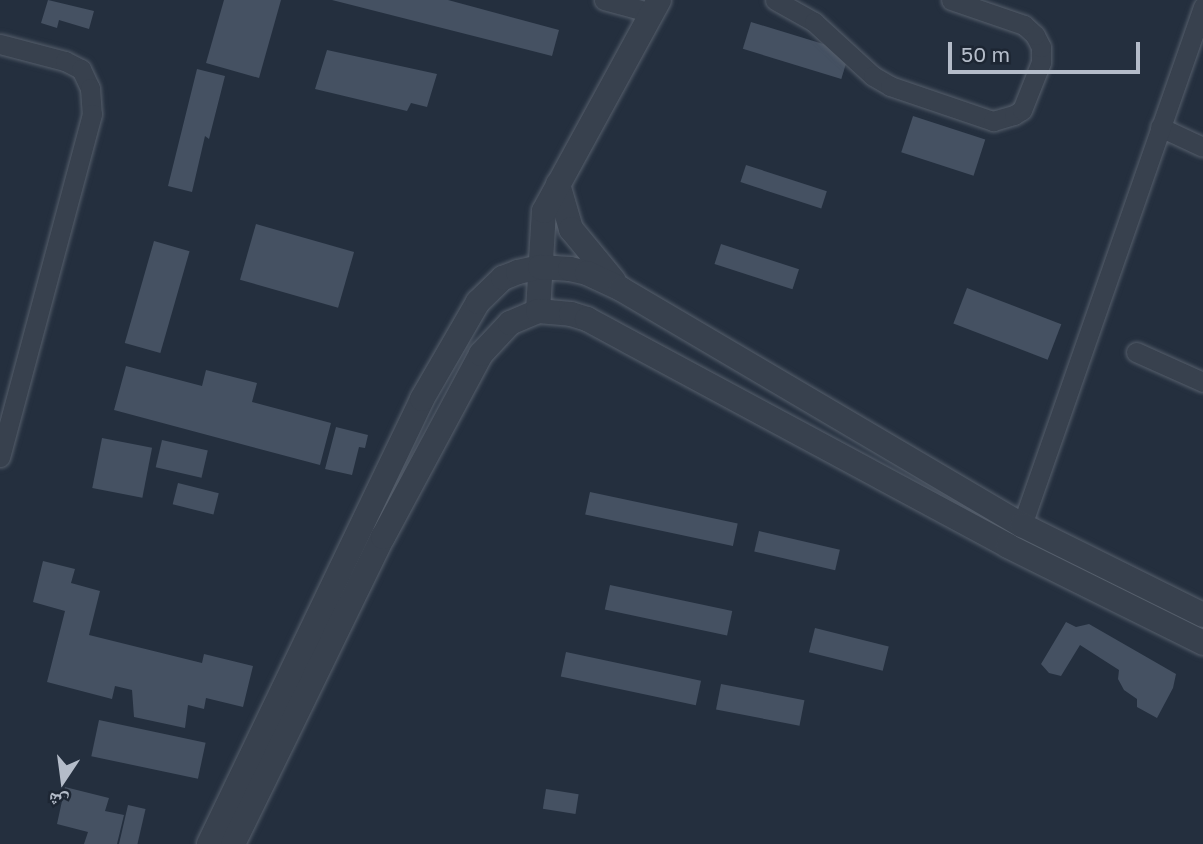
<!DOCTYPE html>
<meta charset="utf-8">
<style>
body{margin:0}
#map{position:relative;width:1203px;height:844px;overflow:hidden;background:#242f3e;font-family:"Golos Text","Noto Naskh Arabic",sans-serif}
div>[style]{position:absolute}
.building>*{inset:0;background:#455162;transform-origin:0 0}
.roads{filter:drop-shadow(0 0 2px #565f6c) drop-shadow(0 0 2px #565f6c)}
.minor>*{height:19px;margin:-9.5px;padding:0 9.5px;transform-origin:9.5px;border-radius:9.5px;background:#38414e}
.tertiary>*{height:24px;margin:-12px;padding:0 12px;transform-origin:12px;border-radius:12px;background:#38414e}
span{translate:-50% -50%;white-space:nowrap;text-align:center;line-height:1.15;-webkit-text-stroke:5px #1d2633;paint-order:stroke}
.north{position:absolute;left:28px;top:746px;width:70px;height:70px;-webkit-text-stroke:5px #1d2633;paint-order:stroke;rotate:193deg;font-size:19px;font-weight:700;line-height:28px;text-align:center;color:#b4bcc9}
.north::after{content:'';display:block;margin:auto;width:24px;height:32px;background:#b4bcc9;clip-path:polygon(50% 0,100% 100%,50% 72%,0 100%)}
.scale{position:absolute;left:948px;top:42px;width:192px;height:32px;box-sizing:border-box;border:4px solid #b4bcc9;border-top:0;padding-left:9px;font-size:21px;line-height:24px;white-space:nowrap;color:#b4bcc9;-webkit-text-stroke:5px #1d2633;paint-order:stroke}
</style>
<div id="map">
<div class="building">
<i style="clip-path:polygon(48px 0,94px 11px,89px 29px,59px 20px,57px 28px,41px 23px)"></i>
<i style="clip-path:polygon(224px 0,281px 0,259px 78px,206px 63px)"></i>
<i style="clip-path:polygon(332px 0,448px 0,559px 30px,552px 56px)"></i>
<i style="left:751px;top:22px;width:103px;height:28px;rotate:17deg"></i>
<i style="clip-path:polygon(327px 50px,437px 74px,427px 107px,411px 103px,407px 111px,315px 89px)"></i>
<i style="clip-path:polygon(197px 69px,225px 76px,209px 139px,205px 136px,192px 192px,168px 186px)"></i>
<i style="left:913px;top:116px;width:76px;height:38px;rotate:18deg"></i>
<i style="left:746px;top:165px;width:85px;height:18px;rotate:18deg"></i>
<i style="left:256px;top:224px;width:102px;height:58px;rotate:16deg"></i>
<i style="left:154px;top:241px;width:37px;height:106px;rotate:16deg"></i>
<i style="left:721px;top:244px;width:82px;height:21px;rotate:18deg"></i>
<i style="left:967px;top:288px;width:101px;height:38px;rotate:21deg"></i>
<i style="clip-path:polygon(126px 366px,202px 386px,206px 370px,257px 383px,252px 402px,331px 423px,320px 465px,114px 410px)"></i>
<i style="clip-path:polygon(336px 427px,368px 435px,365px 448px,359px 447px,352px 475px,325px 469px)"></i>
<i style="left:102px;top:438px;width:51px;height:51px;rotate:11deg"></i>
<i style="left:162px;top:440px;width:47px;height:28px;rotate:13deg"></i>
<i style="left:178px;top:483px;width:42px;height:22px;rotate:14deg"></i>
<i style="left:590px;top:492px;width:151px;height:23px;rotate:12deg"></i>
<i style="left:759px;top:531px;width:83px;height:21px;rotate:13deg"></i>
<i style="clip-path:polygon(43px 561px,75px 569px,71px 583px,100px 591px,89px 635px,202px 663px,204px 654px,253px 666px,243px 707px,206px 698px,204px 709px,188px 705px,185px 728px,134px 717px,132px 690px,115px 686px,112px 699px,47px 682px,65px 611px,33px 602px)"></i>
<i style="left:610px;top:585px;width:125px;height:25px;rotate:12deg"></i>
<i style="clip-path:polygon(1066px 622px,1076px 627px,1089px 624px,1176px 674px,1173px 688px,1157px 718px,1137px 707px,1137px 699px,1124px 690px,1118px 679px,1119px 670px,1080px 645px,1061px 676px,1049px 673px,1041px 664px)"></i>
<i style="left:815px;top:628px;width:76px;height:25px;rotate:14deg"></i>
<i style="left:566px;top:652px;width:138px;height:25px;rotate:12deg"></i>
<i style="left:721px;top:684px;width:85px;height:26px;rotate:11deg"></i>
<i style="left:99px;top:720px;width:109px;height:37px;rotate:12deg"></i>
<i style="clip-path:polygon(65px 787px,109px 798px,105px 811px,124px 815px,117px 844px,84px 844px,88px 832px,57px 824px)"></i>
<i style="left:546px;top:789px;width:33px;height:20px;rotate:9deg"></i>
<i style="left:128px;top:805px;width:18px;height:40px;rotate:13deg"></i>
</div>
<div class="roads">
<div class="minor">
<i style="left:604px;top:0;width:50px;rotate:15.2deg"></i>
<i style="left:775px;top:0;width:45px;rotate:29.4deg"></i>
<i style="left:814px;top:22px;width:80px;rotate:42.5deg"></i>
<i style="left:873px;top:76px;width:20px;rotate:30deg"></i>
<i style="left:890px;top:86px;width:109px;rotate:18.8deg"></i>
<i style="left:993px;top:121px;width:22px;rotate:-16deg"></i>
<i style="left:1014px;top:115px;width:9px;rotate:-32deg"></i>
<i style="left:1022px;top:110px;width:52px;rotate:-68.4deg"></i>
<i style="left:1041px;top:62px;width:15px;rotate:-90deg"></i>
<i style="left:1041px;top:47px;width:13px;rotate:-117deg"></i>
<i style="left:1035px;top:35px;width:15px;rotate:-138deg"></i>
<i style="left:1024px;top:25px;width:77px;rotate:-161.1deg"></i>
<i style="left:0;top:44px;width:67px;rotate:14.7deg"></i>
<i style="left:65px;top:61px;width:18px;rotate:27deg"></i>
<i style="left:81px;top:69px;width:21px;rotate:65deg"></i>
<i style="left:90px;top:88px;width:26px;rotate:86deg"></i>
<i style="left:92px;top:114px;width:355px;rotate:105deg"></i>
<i style="left:1160px;top:127px;width:47px;rotate:24.9deg"></i>
<i style="left:1136px;top:352px;width:73px;rotate:24.1deg"></i>
<i style="left:1022px;top:525px;width:549px;rotate:-70.74deg"></i>
</div>
<div class="tertiary">
<i style="left:558px;top:184px;width:47px;rotate:73.9deg"></i>
<i style="left:571px;top:229px;width:67px;rotate:50.4deg"></i>
<i style="left:538px;top:311px;width:100px;rotate:-86.6deg"></i>
<i style="left:544px;top:211px;width:240px;rotate:-61.4deg"></i>
<i style="left:209px;top:844px;width:493px;rotate:-64.4deg"></i>
<i style="left:422px;top:399px;width:112px;rotate:-60deg"></i>
<i style="left:478px;top:302px;width:35px;rotate:-44deg"></i>
<i style="left:503px;top:278px;width:16px;rotate:-22deg"></i>
<i style="left:518px;top:272px;width:23px;rotate:-13deg"></i>
<i style="left:540px;top:267px;width:30px;rotate:4deg"></i>
<i style="left:570px;top:269px;width:17px;rotate:13deg"></i>
<i style="left:587px;top:273px;width:38px;rotate:25deg"></i>
<i style="left:621px;top:289px;width:465px;rotate:30.5deg"></i>
<i style="left:1022px;top:525px;width:202px;rotate:26.4deg"></i>
<i style="left:233px;top:844px;width:342px;rotate:-64deg"></i>
<i style="left:383px;top:537px;width:208px;rotate:-61.8deg"></i>
<i style="left:481px;top:354px;width:42px;rotate:-46.9deg"></i>
<i style="left:510px;top:323px;width:30px;rotate:-23deg"></i>
<i style="left:538px;top:311px;width:33px;rotate:5deg"></i>
<i style="left:571px;top:314px;width:17px;rotate:17deg"></i>
<i style="left:587px;top:319px;width:478px;rotate:28.3deg"></i>
<i style="left:1008px;top:546px;width:218px;rotate:26.4deg"></i>
</div>
</div>
<div class="north">ش</div>
<div class="scale">50 m</div>
</div>
